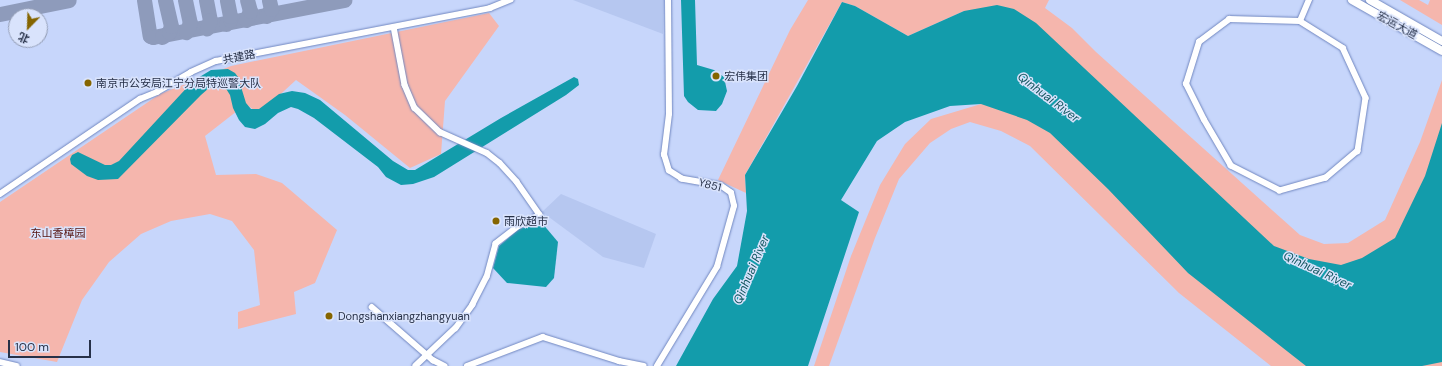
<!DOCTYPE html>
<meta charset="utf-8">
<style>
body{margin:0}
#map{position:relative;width:1442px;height:366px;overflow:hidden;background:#c7d6fb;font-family:"DM Sans","Noto Sans SC",sans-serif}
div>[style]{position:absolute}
.built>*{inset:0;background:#b6c7f0}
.green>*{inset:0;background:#f5b6ad}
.water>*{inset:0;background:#139cab}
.taxiway>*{height:15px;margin:-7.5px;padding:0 7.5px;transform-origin:7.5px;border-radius:7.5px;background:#8e9bbb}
.roads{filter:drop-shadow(0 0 1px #7187c0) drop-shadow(0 0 1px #7187c0)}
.street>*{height:5.5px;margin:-2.75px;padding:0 2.75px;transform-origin:2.75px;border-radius:2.75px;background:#fff}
.secondary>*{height:8px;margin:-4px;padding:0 4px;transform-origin:4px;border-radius:4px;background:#fff}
.dots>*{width:11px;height:11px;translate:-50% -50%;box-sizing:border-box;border:2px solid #d9e3fc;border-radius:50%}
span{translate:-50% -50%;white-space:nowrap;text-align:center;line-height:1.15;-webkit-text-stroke:3px #d9e3fc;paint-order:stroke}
.street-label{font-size:11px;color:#273148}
.poi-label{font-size:11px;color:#273148}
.left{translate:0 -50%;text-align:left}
.park-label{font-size:11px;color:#561411}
.water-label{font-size:12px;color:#13575f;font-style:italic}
.north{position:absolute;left:8px;top:8px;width:40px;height:40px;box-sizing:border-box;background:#d9e3fc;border:1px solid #929cb4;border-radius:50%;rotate:203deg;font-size:11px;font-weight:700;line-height:16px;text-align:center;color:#273148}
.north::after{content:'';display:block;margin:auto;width:14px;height:18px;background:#856500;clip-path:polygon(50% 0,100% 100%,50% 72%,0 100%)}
.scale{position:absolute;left:8px;top:340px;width:83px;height:18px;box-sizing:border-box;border:2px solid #273148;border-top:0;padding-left:5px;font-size:12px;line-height:14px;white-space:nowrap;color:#273148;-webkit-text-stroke:3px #d9e3fc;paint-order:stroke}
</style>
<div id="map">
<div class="built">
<i style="clip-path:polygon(573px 0,664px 0,663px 34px)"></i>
<i style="clip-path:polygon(561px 194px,656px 234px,644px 268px,603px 257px,542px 212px)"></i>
</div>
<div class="green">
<i style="clip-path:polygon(808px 0,1049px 0,1045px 8px,1072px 28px,1096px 52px,1281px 218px,1300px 235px,1324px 244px,1348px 243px,1385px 220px,1420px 142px,1442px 80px,1442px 366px,1271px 366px,1179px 293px,1030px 146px,1001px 131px,970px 122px,951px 129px,930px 143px,899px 179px,875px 238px,829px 366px,814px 366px,851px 256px,880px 185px,905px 144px,931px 119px,981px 104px,964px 11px,908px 36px,855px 6px,842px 2px,745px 175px,746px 193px,718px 180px,790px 30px)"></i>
<i style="clip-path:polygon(1400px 0,1419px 0,1428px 5px,1430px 0,1442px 0,1442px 25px)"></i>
<i style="clip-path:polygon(489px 13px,499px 26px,445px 101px,441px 154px,410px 168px,345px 115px,296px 80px,259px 114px,246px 104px,205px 136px,216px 175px,256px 174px,282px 183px,337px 230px,315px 283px,294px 292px,296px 314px,238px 329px,238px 312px,260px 305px,254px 250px,232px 221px,210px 214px,171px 221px,141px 234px,109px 262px,82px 300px,57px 362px,0 352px,0 202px,160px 94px,231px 66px)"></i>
</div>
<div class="water">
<i style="clip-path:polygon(681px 0,695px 0,697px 65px,714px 70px,724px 77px,727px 91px,722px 104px,716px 111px,698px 110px,688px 102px,684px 96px)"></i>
<i style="clip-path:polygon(842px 2px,855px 6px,908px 36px,964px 11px,997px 5px,1014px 9px,1036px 23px,1274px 246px,1309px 259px,1341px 265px,1362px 258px,1395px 238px,1425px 176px,1442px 123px,1442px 362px,1422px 366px,1306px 366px,1188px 273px,1108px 189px,1050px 133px,1027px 120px,981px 104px,950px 106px,905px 122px,877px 141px,841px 200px,859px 212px,808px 366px,676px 366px,713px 299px,737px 266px,747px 211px,745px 175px,797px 86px)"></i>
<i style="clip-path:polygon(228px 69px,235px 73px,238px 77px,246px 103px,251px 109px,259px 109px,279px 94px,292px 91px,305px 93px,320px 100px,393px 161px,408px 170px,415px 170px,501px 118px,574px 77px,578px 79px,579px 85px,566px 95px,434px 177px,413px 184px,401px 185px,386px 177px,378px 167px,314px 118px,298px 109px,291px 107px,278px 113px,265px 124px,255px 129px,245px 127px,239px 120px,233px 108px,230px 95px,225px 87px,216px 86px,209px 88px,201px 95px,118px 179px,98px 180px,87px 176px,71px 164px,70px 159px,72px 155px,78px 152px,105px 165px,111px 165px,119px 161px,193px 81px,211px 70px)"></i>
<i style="clip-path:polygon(542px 223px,558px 242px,554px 278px,546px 287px,507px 283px,493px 268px,499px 246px,519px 229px)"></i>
</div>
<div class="taxiway">
<i style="left:144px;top:0;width:36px;rotate:81deg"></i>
<i style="left:150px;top:36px;width:3px;rotate:18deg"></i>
<i style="left:153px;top:37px;width:195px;rotate:-11deg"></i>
<i style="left:185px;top:0;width:24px;rotate:78deg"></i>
<i style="left:190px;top:23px;width:10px;rotate:114deg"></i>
<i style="left:206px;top:0;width:20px;rotate:79deg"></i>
<i style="left:210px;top:20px;width:9px;rotate:111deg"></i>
<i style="left:0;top:14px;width:70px;rotate:-11.5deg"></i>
<i style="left:266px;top:16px;width:9px;rotate:-54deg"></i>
<i style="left:271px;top:9px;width:9px;rotate:-103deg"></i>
<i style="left:246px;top:20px;width:10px;rotate:-66deg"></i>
<i style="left:250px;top:11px;width:11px;rotate:-105deg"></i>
<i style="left:226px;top:24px;width:6px;rotate:-45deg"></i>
<i style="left:230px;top:20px;width:4px;rotate:-90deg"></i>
<i style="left:230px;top:16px;width:16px;rotate:-101deg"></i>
<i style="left:162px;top:37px;width:9px;rotate:-36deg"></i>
<i style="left:169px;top:32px;width:6px;rotate:-72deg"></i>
<i style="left:171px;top:26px;width:27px;rotate:-103deg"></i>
</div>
<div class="roads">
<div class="street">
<i style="left:1229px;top:19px;width:71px;rotate:1.6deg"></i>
<i style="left:1300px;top:21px;width:51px;rotate:32.1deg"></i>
<i style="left:1343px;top:48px;width:55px;rotate:65.3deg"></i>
<i style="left:1366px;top:98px;width:54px;rotate:98.6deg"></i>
<i style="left:1358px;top:151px;width:42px;rotate:139.8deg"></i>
<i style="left:1326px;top:178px;width:48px;rotate:164.2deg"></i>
<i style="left:1280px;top:191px;width:55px;rotate:-153deg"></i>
<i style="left:1231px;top:166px;width:53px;rotate:-120.4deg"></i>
<i style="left:1204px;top:120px;width:40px;rotate:-116.6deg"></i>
<i style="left:1186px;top:84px;width:44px;rotate:-72.8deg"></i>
<i style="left:1199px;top:42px;width:38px;rotate:-37deg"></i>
<i style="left:1300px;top:21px;width:23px;rotate:-67deg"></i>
<i style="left:394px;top:27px;width:59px;rotate:79.3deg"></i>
<i style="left:405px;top:85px;width:25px;rotate:67deg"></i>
<i style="left:415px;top:108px;width:35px;rotate:44deg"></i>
<i style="left:440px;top:132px;width:51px;rotate:24.1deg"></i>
<i style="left:487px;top:153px;width:16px;rotate:38deg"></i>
<i style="left:500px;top:163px;width:25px;rotate:48deg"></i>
<i style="left:517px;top:182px;width:40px;rotate:55.1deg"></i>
<i style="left:540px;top:215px;width:24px;rotate:152deg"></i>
<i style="left:519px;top:226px;width:29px;rotate:142deg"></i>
<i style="left:496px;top:244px;width:34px;rotate:105deg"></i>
<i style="left:487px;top:277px;width:31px;rotate:117deg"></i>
<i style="left:473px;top:305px;width:29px;rotate:126deg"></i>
<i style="left:456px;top:328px;width:55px;rotate:136.5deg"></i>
<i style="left:0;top:194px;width:169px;rotate:-34.2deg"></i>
<i style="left:140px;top:99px;width:18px;rotate:-22deg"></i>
<i style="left:157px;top:92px;width:39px;rotate:-30deg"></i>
<i style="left:191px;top:72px;width:27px;rotate:-24deg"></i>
<i style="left:216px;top:61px;width:279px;rotate:-10.9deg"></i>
<i style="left:490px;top:8px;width:22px;rotate:-22deg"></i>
<i style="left:372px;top:307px;width:81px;rotate:41deg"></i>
<i style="left:433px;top:360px;width:13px;rotate:27deg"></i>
<i style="left:0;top:362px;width:17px;rotate:13deg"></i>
<i style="left:467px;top:366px;width:81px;rotate:-20.9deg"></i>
<i style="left:543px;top:337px;width:80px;rotate:17.5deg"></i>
<i style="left:619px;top:361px;width:25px;rotate:11deg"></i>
<i style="left:657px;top:366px;width:116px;rotate:-58.8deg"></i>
<i style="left:717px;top:267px;width:63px;rotate:-74.4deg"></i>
<i style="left:734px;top:206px;width:13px;rotate:-103deg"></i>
<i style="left:731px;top:193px;width:12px;rotate:-145deg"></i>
<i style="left:721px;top:186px;width:40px;rotate:-170deg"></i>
<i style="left:682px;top:179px;width:15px;rotate:-148deg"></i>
<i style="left:669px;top:171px;width:17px;rotate:-107deg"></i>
<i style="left:664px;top:155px;width:41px;rotate:-83deg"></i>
<i style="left:669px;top:114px;width:114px;rotate:-90.5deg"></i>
</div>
<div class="secondary">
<i style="left:1352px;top:0;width:103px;rotate:29.5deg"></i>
<i style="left:1370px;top:0;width:83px;rotate:29.7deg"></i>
</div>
</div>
<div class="dots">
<i style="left:716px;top:76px;background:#856500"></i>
<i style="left:88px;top:83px;background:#856500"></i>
<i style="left:496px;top:221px;background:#856500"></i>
<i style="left:329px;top:316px;background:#856500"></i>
</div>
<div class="street-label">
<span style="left:1397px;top:25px;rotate:29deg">宏运大道</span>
<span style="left:239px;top:57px;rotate:-11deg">共建路</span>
<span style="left:710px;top:185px;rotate:15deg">Y851</span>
</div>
<div class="poi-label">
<span class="left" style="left:724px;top:76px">宏伟集团</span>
<span class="left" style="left:96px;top:83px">南京市公安局江宁分局特巡警大队</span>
<span class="left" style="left:504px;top:221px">雨欣超市</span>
<span class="left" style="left:338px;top:316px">Dongshanxiangzhangyuan</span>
</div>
<div class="park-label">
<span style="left:58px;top:233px">东山香樟园</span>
</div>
<div class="water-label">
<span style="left:1048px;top:98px;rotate:37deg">Qinhuai River</span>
<span style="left:752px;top:270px;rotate:-67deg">Qinhuai River</span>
<span style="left:1317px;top:271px;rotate:25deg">Qinhuai River</span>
</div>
<div class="north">北</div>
<div class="scale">100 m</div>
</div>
